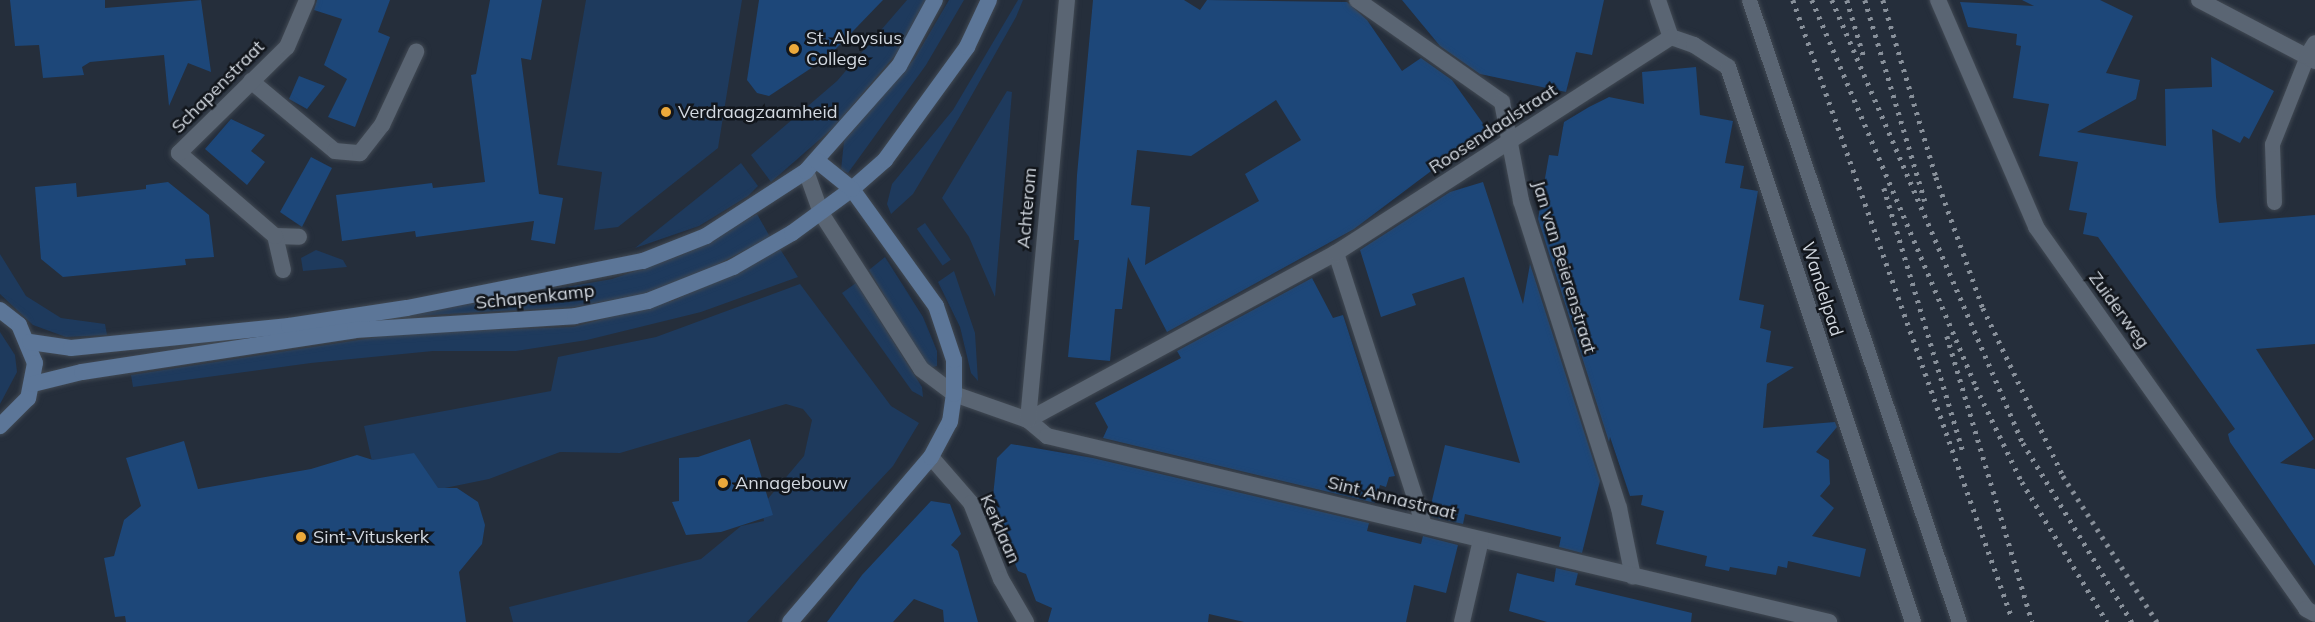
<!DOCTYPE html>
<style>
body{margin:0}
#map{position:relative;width:2315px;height:622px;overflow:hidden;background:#252e3b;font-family:Mulish,sans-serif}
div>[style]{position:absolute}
.green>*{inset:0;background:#1e3a5d;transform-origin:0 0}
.building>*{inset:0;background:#1d4779}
.roads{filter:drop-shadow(0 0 2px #414953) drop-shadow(0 0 2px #414953)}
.service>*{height:15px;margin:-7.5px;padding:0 7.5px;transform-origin:7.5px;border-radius:7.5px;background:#5a6573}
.minor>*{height:16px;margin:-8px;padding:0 8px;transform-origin:8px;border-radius:8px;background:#5a6573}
.secondary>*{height:16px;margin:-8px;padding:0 8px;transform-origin:8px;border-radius:8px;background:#5c7698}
.rail>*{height:4.5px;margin-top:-2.25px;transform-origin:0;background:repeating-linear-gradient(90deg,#88909a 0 3px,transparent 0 9px)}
.dots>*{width:16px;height:16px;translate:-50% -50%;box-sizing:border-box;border:3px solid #12161c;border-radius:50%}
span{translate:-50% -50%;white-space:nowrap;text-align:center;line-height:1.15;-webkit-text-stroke:5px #12161c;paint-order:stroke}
.poi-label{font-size:18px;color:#d3d9e1}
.left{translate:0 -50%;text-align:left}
.street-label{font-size:18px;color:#d3d9e1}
</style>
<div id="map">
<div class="green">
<i style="clip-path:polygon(586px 0,742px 0,718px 148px,618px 227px,594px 230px,602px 172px,557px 165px)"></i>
<i style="clip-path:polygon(907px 0,929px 0,902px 47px,834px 127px,771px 182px,751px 155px,837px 81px)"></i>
<i style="clip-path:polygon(949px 0,964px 0,926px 65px,848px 173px,841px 170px,844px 141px,915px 58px)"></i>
<i style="clip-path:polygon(1018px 0,1023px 0,1016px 17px,960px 116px,913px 194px,891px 214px,887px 204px,892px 184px,953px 110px)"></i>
<i style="clip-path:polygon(1007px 91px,1012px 92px,995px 297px,969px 237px,942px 198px)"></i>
<i style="clip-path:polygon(741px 163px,758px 186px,748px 196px,699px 226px,635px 248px)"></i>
<i style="clip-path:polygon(757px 214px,770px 237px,705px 271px,643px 294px,575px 307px,395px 317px,612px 279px,682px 255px)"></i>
<i style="left:925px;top:223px;width:45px;height:10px;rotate:55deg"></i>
<i style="clip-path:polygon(780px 249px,798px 277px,701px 312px,587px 340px,516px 351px,433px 351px,311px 363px,133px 387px,131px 375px,404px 333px,573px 327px,675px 300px)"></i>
<i style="clip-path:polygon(316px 250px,343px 260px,347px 267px,303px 271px,301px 258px)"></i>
<i style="clip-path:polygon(0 254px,26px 296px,61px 318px,105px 324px,107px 335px,66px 337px,33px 325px,0 294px)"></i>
<i style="clip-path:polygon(885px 257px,923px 317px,937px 351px,937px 366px,930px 368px,925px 363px,869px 270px)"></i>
<i style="clip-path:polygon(954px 271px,975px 333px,978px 381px,971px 373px,960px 327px,938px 282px)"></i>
<i style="clip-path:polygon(856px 283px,922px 387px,923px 397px,912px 391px,842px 293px)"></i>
<i style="clip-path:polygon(800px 284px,891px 406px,919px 423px,893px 466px,747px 622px,513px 622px,509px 607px,701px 559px,741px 526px,764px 521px,761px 507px,804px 456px,812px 420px,803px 409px,786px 404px,620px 453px,560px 452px,489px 479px,381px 501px,364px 426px,551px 391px,558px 357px,656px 337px)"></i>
<i style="clip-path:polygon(0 332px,15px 355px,17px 372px,0 404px)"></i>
</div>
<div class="building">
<i style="clip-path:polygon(10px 0,105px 0,105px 8px,201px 0,211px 72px,188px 63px,169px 106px,164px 55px,90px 62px,82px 67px,84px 75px,43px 78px,39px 45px,15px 46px)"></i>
<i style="clip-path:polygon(317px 0,390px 0,378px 32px,390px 37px,355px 127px,328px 117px,347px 79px,324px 65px,342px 19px,314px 10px)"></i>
<i style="clip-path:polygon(490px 0,542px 0,531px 60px,521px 58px,539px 194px,563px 198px,555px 244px,531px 240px,534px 221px,416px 237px,415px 231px,342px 241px,336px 195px,432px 183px,433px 188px,485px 182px,471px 75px,476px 74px)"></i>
<i style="clip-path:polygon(759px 0,883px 0,828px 57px,769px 96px,757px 93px,747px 80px)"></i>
<i style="clip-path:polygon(evenodd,1093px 0,1184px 0,1200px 10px,1207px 0,1347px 2px,1367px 20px,1402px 71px,1421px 58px,1452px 80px,1487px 129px,1354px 229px,1167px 332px,1128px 257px,1122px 309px,1115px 309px,1110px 361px,1068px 357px,1079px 240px,1074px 240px,1077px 175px,1093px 0,1276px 100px,1301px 140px,1245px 174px,1259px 201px,1145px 265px,1150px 207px,1131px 205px,1137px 150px,1191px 156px,1276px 100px)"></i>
<i style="clip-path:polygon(1402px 0,1604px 0,1592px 55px,1576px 52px,1566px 92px,1480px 74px,1440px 46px)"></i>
<i style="clip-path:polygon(2022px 0,2100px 0,2133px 16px,2106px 73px,2140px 80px,2136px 99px,2077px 132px,2166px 146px,2165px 89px,2212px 87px,2211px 57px,2274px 91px,2249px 139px,2244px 136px,2240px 143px,2212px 129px,2216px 197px,2219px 223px,2315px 215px,2315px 344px,2256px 349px,2314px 439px,2280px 463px,2315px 469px,2315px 566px,2230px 442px,2228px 434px,2235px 429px,2098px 237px,2083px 234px,2087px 213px,2069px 210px,2078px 162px,2039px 156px,2049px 104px,2013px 98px,2021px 46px,2016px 45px,2017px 34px,1968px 27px,1960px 2px,2034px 6px)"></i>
<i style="clip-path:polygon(1696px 67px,1700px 115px,1733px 121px,1725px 163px,1744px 166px,1740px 188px,1758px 191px,1739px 300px,1764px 305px,1760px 328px,1771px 331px,1766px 362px,1794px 367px,1767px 384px,1763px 428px,1835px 422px,1837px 427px,1816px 452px,1829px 460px,1830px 484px,1820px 496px,1834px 508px,1812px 536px,1866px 549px,1860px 577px,1788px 561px,1787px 568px,1778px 566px,1776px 575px,1730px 567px,1729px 571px,1705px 566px,1707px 556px,1656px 544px,1664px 511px,1641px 505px,1643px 495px,1630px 496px,1610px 437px,1609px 442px,1538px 219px,1549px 155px,1558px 156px,1564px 122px,1589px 107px,1609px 97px,1644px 104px,1642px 72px)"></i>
<i style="clip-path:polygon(299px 76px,325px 86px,307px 109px,289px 99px)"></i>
<i style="clip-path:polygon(231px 119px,265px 135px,251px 151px,265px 162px,247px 185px,205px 149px)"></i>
<i style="clip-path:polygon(311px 157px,332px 168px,302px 227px,280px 212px)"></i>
<i style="clip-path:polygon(168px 182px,209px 215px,214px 257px,185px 259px,186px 265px,63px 277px,41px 259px,35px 187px,76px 183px,77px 197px,146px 189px,146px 185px)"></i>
<i style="clip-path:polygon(1483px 182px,1523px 304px,1530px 264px,1600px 481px,1582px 553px,1559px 547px,1561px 537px,1465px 514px,1463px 524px,1432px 517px,1430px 509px,1445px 445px,1520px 463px,1464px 277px,1412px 294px,1416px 305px,1381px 317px,1360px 250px,1450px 192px)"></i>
<i style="clip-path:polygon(1312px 278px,1333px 318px,1343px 315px,1395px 476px,1389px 477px,1386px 487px,1380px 485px,1375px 503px,1103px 438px,1108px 427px,1095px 403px,1181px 358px,1177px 351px)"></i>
<i style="clip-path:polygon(750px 439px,773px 515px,721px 532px,686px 535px,672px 502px,679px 501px,679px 458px,698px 457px)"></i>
<i style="clip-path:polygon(184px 441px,198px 489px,311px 469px,357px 455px,373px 460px,414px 453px,438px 488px,457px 488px,478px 502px,485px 525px,482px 544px,459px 572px,466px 622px,126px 622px,125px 616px,115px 617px,104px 558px,114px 556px,124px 520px,141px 506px,126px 458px)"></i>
<i style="clip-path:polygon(1011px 444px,1093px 458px,1369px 523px,1367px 531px,1421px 544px,1423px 536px,1458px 545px,1446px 593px,1414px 585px,1406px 622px,1244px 622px,1209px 614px,1208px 622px,1048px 622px,1052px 608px,1036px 601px,1026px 574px,1018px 571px,992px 506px,997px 458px)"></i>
<i style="clip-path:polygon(931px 501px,950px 504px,961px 534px,951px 545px,958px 551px,978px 622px,944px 622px,943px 610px,914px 599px,893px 622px,827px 622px,862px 575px)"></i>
<i style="clip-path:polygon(1556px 568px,1578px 573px,1575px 585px,1692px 613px,1691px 622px,1547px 622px,1509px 611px,1517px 573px,1554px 582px)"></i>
</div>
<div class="roads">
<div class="service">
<i style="left:1749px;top:0;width:656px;rotate:71.34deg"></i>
<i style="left:2274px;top:202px;width:58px;rotate:-92deg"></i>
<i style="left:2272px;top:144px;width:95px;rotate:-68.3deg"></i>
</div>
<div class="minor">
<i style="left:1357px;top:0;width:177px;rotate:35.1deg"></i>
<i style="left:1502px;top:102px;width:101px;rotate:79.1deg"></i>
<i style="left:1521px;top:201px;width:322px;rotate:72.3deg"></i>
<i style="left:1619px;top:508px;width:70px;rotate:78.5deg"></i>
<i style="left:1658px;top:0;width:39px;rotate:71deg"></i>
<i style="left:1671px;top:37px;width:24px;rotate:19deg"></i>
<i style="left:1694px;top:45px;width:40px;rotate:32.9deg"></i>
<i style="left:1728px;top:67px;width:585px;rotate:71.57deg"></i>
<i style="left:1938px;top:0;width:247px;rotate:66.6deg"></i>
<i style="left:2036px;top:227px;width:468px;rotate:54.7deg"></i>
<i style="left:2306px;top:609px;width:10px;rotate:29deg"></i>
<i style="left:2199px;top:0;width:131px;rotate:27.7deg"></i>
<i style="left:2307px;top:56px;width:15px;rotate:-58deg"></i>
<i style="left:251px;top:81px;width:109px;rotate:39.8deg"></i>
<i style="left:335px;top:151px;width:25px;rotate:5deg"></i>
<i style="left:360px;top:153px;width:36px;rotate:-52deg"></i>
<i style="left:382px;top:125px;width:81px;rotate:-65deg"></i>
<i style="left:806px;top:171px;width:45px;rotate:70.3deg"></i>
<i style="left:821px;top:213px;width:185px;rotate:57.3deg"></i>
<i style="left:921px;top:369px;width:41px;rotate:37.1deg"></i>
<i style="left:954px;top:394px;width:78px;rotate:19.4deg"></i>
<i style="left:1028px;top:420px;width:25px;rotate:40deg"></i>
<i style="left:1047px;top:436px;width:804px;rotate:13.38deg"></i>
<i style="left:275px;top:236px;width:24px;rotate:2deg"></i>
<i style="left:1336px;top:253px;width:286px;rotate:72.1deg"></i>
<i style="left:283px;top:270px;width:35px;rotate:-103deg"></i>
<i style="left:275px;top:236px;width:127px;rotate:-139.2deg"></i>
<i style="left:179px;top:153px;width:151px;rotate:-44.5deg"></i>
<i style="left:287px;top:47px;width:51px;rotate:-66.9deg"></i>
<i style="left:1028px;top:420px;width:350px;rotate:-28.5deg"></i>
<i style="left:1336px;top:253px;width:399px;rotate:-32.8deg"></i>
<i style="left:1028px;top:420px;width:422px;rotate:-84.7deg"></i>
<i style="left:931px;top:457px;width:61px;rotate:49deg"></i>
<i style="left:971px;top:503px;width:82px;rotate:68.5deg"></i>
<i style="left:1001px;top:579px;width:50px;rotate:59.8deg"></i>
<i style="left:1462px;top:622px;width:84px;rotate:-77deg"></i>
</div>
<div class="secondary">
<i style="left:0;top:310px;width:24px;rotate:38deg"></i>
<i style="left:19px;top:325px;width:41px;rotate:67.2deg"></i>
<i style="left:35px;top:363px;width:36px;rotate:101deg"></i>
<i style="left:28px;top:398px;width:40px;rotate:135deg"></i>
<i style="left:30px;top:342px;width:41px;rotate:8.3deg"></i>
<i style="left:71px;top:348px;width:219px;rotate:-5.8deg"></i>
<i style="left:289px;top:326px;width:119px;rotate:-8.7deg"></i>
<i style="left:407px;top:308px;width:241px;rotate:-11.3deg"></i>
<i style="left:643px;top:261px;width:68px;rotate:-21.6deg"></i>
<i style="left:706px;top:236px;width:119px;rotate:-33deg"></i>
<i style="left:806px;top:171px;width:140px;rotate:-48.5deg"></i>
<i style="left:899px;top:66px;width:75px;rotate:-61.4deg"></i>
<i style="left:33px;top:384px;width:50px;rotate:-13.8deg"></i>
<i style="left:82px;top:372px;width:276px;rotate:-8.7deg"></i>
<i style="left:355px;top:330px;width:220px;rotate:-3.6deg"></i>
<i style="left:575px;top:316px;width:75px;rotate:-11.6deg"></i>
<i style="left:648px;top:301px;width:92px;rotate:-21.8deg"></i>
<i style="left:733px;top:267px;width:68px;rotate:-30deg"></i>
<i style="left:792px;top:233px;width:74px;rotate:-36.3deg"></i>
<i style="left:852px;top:189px;width:44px;rotate:-41.3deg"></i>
<i style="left:885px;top:160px;width:140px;rotate:-54deg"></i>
<i style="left:967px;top:47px;width:52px;rotate:-64.9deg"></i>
<i style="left:790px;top:622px;width:217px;rotate:-49.5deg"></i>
<i style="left:931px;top:457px;width:40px;rotate:-62deg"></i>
<i style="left:950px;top:422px;width:28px;rotate:-82deg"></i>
<i style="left:954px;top:394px;width:34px;rotate:-90deg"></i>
<i style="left:954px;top:360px;width:57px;rotate:-108.4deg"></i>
<i style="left:936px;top:306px;width:144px;rotate:-125.7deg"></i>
<i style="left:852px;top:189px;width:45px;rotate:-141.3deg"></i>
</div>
</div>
<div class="rail">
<i style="left:1793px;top:0;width:656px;rotate:70.49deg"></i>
<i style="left:1812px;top:0;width:420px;rotate:67deg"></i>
<i style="left:1976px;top:387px;width:106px;rotate:64.2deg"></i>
<i style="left:2022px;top:482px;width:164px;rotate:58.7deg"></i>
<i style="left:1832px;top:0;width:482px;rotate:66.7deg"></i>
<i style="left:2023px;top:443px;width:210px;rotate:58.7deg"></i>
<i style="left:1847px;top:0;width:59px;rotate:73.4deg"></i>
<i style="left:1865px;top:0;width:210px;rotate:73.4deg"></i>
<i style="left:1883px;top:0;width:185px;rotate:73.3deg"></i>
<i style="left:1936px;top:177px;width:139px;rotate:70.3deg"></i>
<i style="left:1983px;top:308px;width:186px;rotate:64.5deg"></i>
<i style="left:2063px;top:476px;width:174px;rotate:57.2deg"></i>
<i style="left:1884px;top:188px;width:276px;rotate:73.3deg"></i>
<i style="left:1947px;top:336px;width:298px;rotate:73.4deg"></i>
</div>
<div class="dots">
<i style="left:794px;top:49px;background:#eca93b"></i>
<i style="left:666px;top:112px;background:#eca93b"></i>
<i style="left:723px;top:483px;background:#eca93b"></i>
<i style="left:301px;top:537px;background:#eca93b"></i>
</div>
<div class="poi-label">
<span class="left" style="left:806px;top:49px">St. Aloysius<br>College</span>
<span class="left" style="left:678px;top:112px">Verdraagzaamheid</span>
<span class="left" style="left:735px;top:483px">Annagebouw</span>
<span class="left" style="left:313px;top:537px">Sint-Vituskerk</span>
</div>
<div class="street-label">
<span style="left:218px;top:87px;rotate:-45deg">Schapenstraat</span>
<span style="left:1493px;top:129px;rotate:-33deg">Roosendaalstraat</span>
<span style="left:1027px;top:208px;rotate:-85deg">Achterom</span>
<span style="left:1564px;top:267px;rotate:73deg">Jan van Beierenstraat</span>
<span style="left:1822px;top:289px;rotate:72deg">Wandelpad</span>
<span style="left:535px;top:297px;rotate:-6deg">Schapenkamp</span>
<span style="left:2119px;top:310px;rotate:54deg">Zuiderweg</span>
<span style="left:1392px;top:498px;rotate:14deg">Sint Annastraat</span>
<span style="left:1000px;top:529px;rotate:66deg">Kerklaan</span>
</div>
</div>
